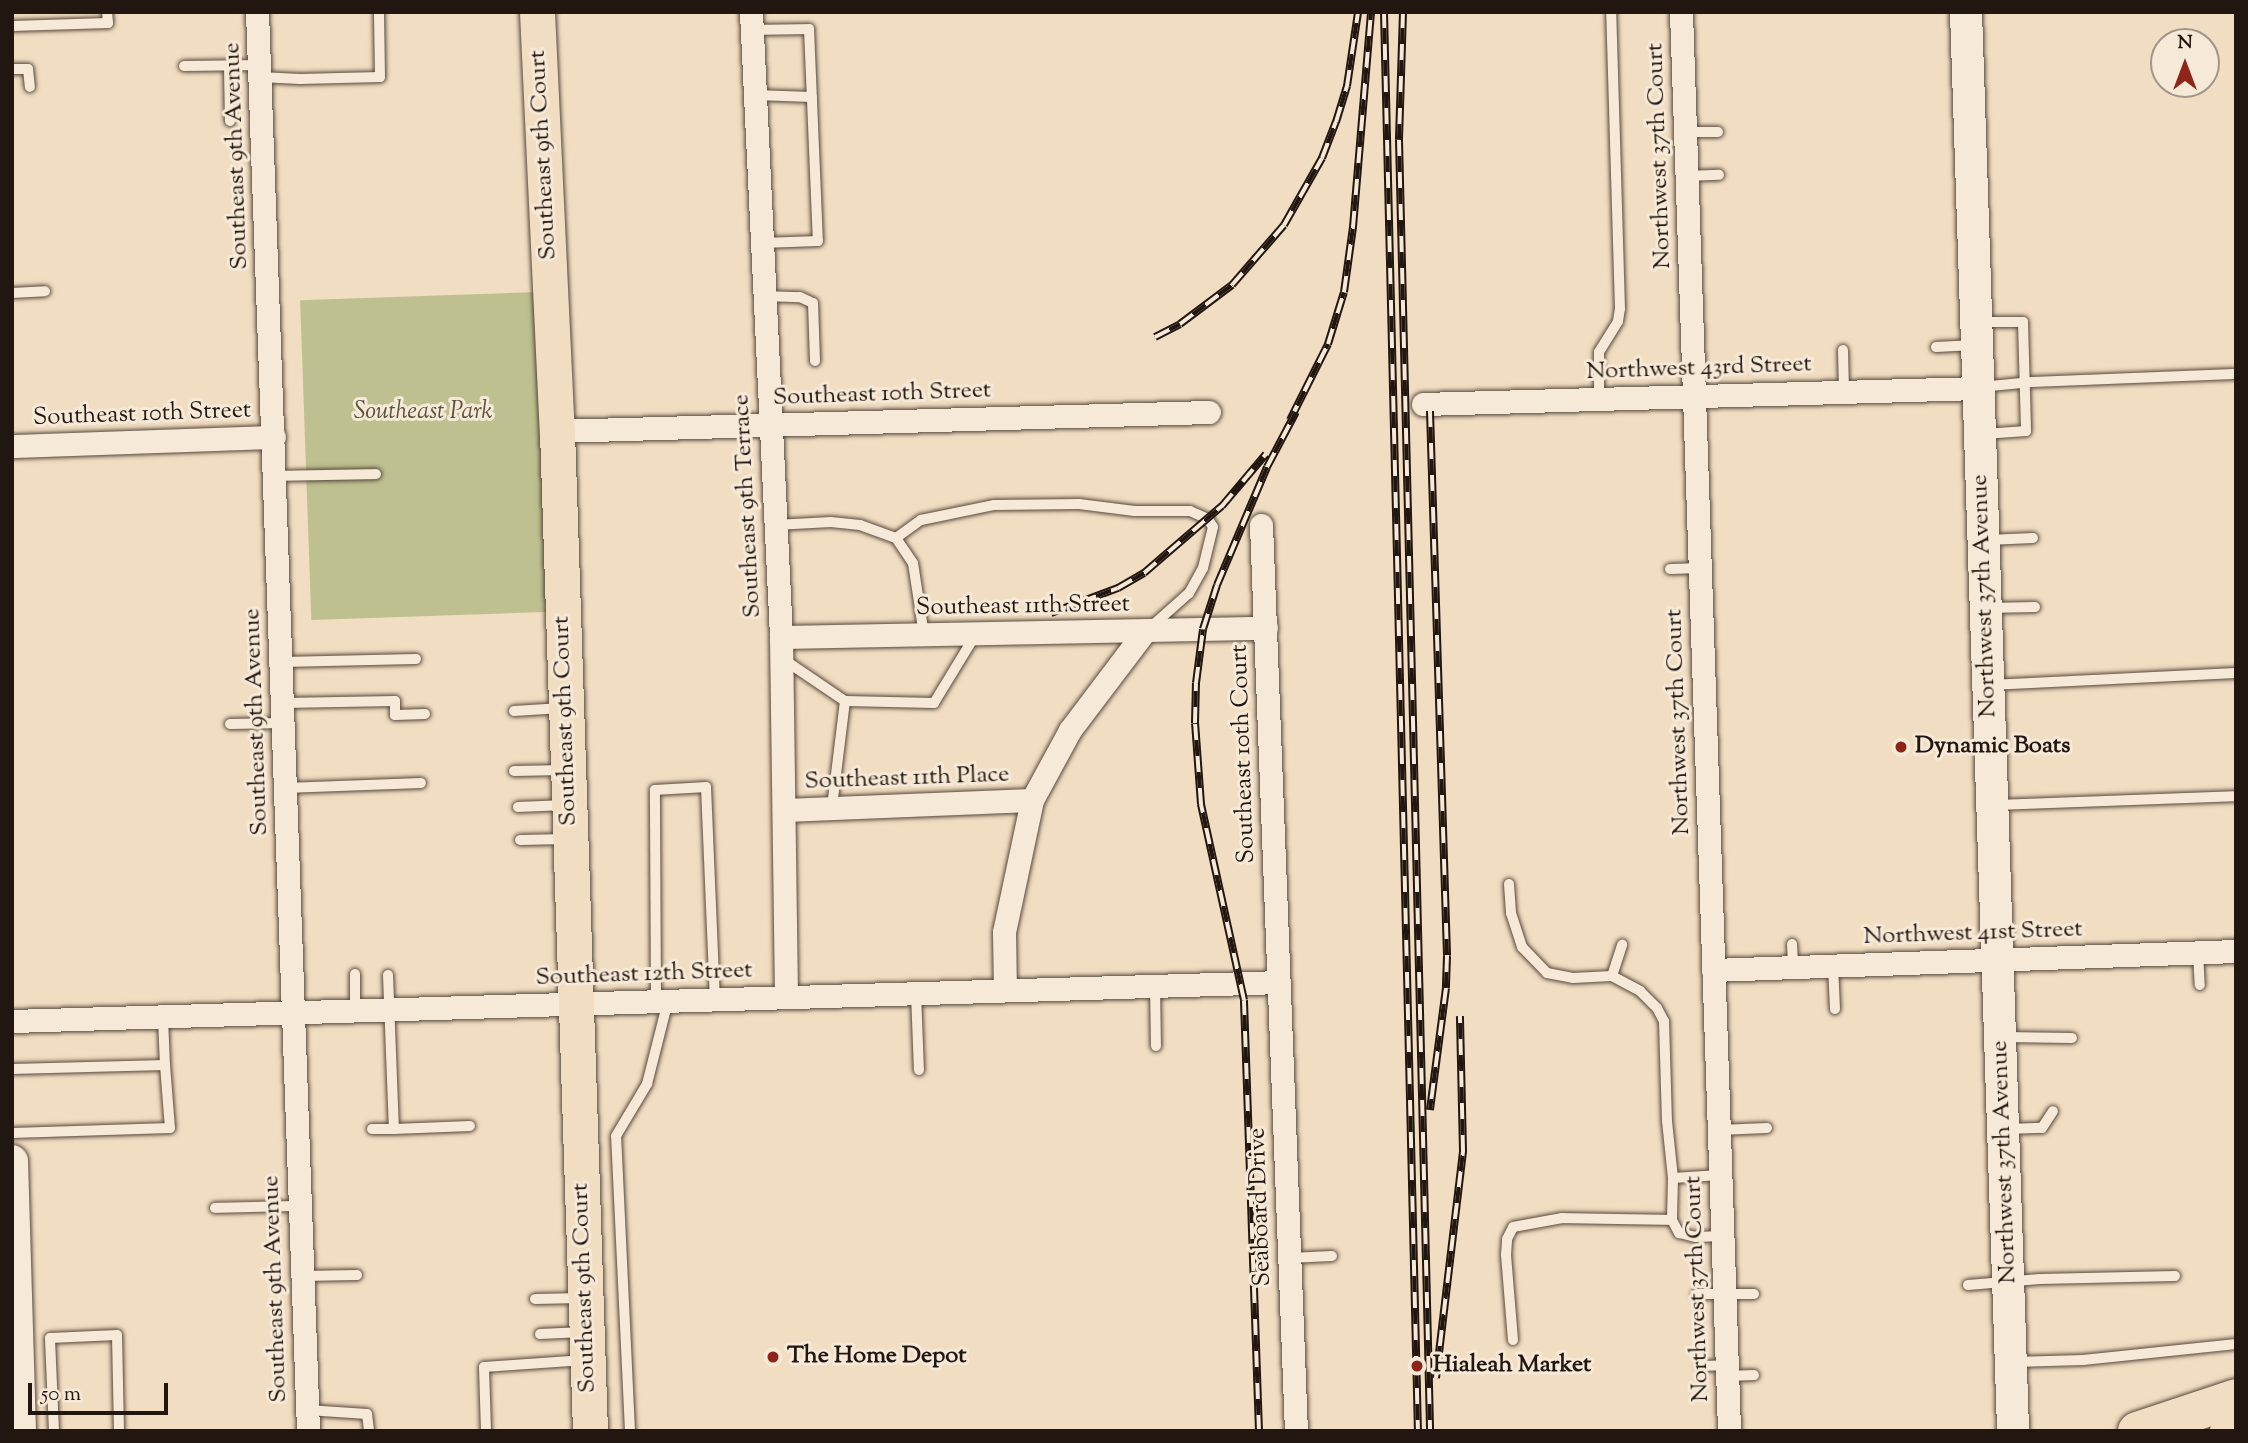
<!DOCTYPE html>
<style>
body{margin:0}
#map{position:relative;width:2248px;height:1443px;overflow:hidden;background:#f1ddc1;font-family:"Sorts Mill Goudy",serif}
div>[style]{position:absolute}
.green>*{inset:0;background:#bec090;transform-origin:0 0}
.roads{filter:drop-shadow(0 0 2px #56483c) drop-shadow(0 0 2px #56483c)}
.lane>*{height:10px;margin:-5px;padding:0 5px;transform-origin:5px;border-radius:5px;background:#f6e9d7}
.street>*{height:23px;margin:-11.5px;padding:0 11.5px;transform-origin:11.5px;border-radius:11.5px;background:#f6e9d7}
.secondary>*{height:32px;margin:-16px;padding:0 16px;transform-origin:16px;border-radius:16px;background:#f6e9d7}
.primary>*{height:35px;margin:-17.5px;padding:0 17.5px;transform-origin:17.5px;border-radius:17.5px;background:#f1ddc1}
.highway>*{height:38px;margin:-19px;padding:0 19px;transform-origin:19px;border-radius:19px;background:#f1ddc1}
.rail>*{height:8px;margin-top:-4px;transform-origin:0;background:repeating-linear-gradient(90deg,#f6e9d7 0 16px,#221610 0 32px);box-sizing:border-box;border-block:2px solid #221610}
.dots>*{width:19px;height:19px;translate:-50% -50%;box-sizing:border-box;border:4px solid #f6e9d7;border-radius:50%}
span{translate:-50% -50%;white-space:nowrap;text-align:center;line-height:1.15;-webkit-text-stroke:6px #f6e9d7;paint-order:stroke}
.street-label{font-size:24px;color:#221610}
.park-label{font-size:24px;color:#59523d;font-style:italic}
.poi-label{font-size:24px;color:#221610;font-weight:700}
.left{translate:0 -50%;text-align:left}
.frame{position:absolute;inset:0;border:14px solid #221610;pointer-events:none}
.north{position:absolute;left:2150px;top:28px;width:70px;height:70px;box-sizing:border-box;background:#f6e9d7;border:2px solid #a19587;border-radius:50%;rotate:0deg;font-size:19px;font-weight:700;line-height:28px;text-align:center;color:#221610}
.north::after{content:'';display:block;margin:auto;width:24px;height:32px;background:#8f2418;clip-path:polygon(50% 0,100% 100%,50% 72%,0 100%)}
.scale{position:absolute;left:28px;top:1383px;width:140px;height:32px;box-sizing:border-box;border:4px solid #221610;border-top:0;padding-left:9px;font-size:21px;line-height:24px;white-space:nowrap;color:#221610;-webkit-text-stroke:5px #f6e9d7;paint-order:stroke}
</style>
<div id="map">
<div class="green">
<i style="left:538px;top:292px;width:320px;height:238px;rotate:88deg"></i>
</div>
<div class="roads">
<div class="lane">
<i style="left:12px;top:26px;width:96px;rotate:-1.8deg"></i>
<i style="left:108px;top:23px;width:11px;rotate:-95deg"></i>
<i style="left:752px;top:30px;width:57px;rotate:-1deg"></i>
<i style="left:809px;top:29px;width:212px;rotate:87.6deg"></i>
<i style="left:818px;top:241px;width:56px;rotate:178deg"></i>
<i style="left:184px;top:66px;width:75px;rotate:-0.8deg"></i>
<i style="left:229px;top:66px;width:55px;rotate:89deg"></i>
<i style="left:12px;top:69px;width:16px"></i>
<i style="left:28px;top:69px;width:18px;rotate:84deg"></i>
<i style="left:260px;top:77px;width:40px;rotate:2.9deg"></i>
<i style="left:300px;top:79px;width:80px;rotate:-1.4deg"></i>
<i style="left:380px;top:77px;width:65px;rotate:-90.9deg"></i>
<i style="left:755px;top:95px;width:57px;rotate:2deg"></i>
<i style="left:1684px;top:132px;width:34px"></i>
<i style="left:1686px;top:176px;width:33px;rotate:-2deg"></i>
<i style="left:12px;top:293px;width:33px;rotate:-3deg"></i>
<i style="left:764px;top:296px;width:36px;rotate:2deg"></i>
<i style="left:800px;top:297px;width:14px;rotate:25deg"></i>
<i style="left:813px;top:303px;width:58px;rotate:88deg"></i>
<i style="left:1979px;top:322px;width:44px"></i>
<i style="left:2023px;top:322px;width:109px;rotate:88.4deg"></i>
<i style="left:2026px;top:431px;width:42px;rotate:175.9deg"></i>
<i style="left:1936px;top:347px;width:39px;rotate:-3deg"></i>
<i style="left:1843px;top:350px;width:41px;rotate:88.6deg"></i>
<i style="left:1980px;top:387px;width:52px;rotate:-5.5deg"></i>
<i style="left:2032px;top:382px;width:202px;rotate:-2.3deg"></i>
<i style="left:1599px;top:398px;width:46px;rotate:-90deg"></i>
<i style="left:1599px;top:352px;width:36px;rotate:-58deg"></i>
<i style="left:1618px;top:321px;width:12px;rotate:-81deg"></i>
<i style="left:1620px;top:309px;width:297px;rotate:-91.7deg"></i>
<i style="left:275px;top:476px;width:101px;rotate:-1.1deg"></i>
<i style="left:775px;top:525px;width:56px;rotate:-3.1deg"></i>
<i style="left:831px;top:522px;width:29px;rotate:6deg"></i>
<i style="left:860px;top:525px;width:38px;rotate:20deg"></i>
<i style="left:896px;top:538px;width:30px;rotate:56deg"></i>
<i style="left:913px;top:563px;width:73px;rotate:81.3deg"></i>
<i style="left:896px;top:538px;width:31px;rotate:-36deg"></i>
<i style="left:921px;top:520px;width:75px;rotate:-11.6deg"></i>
<i style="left:994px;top:505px;width:85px;rotate:-0.7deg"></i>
<i style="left:1079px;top:504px;width:56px;rotate:7.1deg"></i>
<i style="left:1135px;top:511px;width:55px"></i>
<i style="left:1190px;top:511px;width:20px;rotate:24deg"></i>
<i style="left:1208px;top:519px;width:9px;rotate:58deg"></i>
<i style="left:1213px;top:527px;width:42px;rotate:103.7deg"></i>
<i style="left:1203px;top:568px;width:29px;rotate:119deg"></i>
<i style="left:1189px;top:593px;width:50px;rotate:138.3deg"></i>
<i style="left:1987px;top:540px;width:46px;rotate:-2.5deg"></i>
<i style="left:1670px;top:569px;width:31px;rotate:-2deg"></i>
<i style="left:1988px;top:608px;width:47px;rotate:-1.2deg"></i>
<i style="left:783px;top:659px;width:75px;rotate:34.1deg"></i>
<i style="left:845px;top:701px;width:107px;rotate:97deg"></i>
<i style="left:281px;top:662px;width:135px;rotate:-1.3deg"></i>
<i style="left:1990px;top:685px;width:246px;rotate:-2.8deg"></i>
<i style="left:845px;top:701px;width:89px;rotate:1.3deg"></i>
<i style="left:934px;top:703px;width:81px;rotate:-58.7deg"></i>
<i style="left:283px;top:703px;width:112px;rotate:-1deg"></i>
<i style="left:395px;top:701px;width:14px;rotate:90deg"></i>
<i style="left:395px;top:715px;width:30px;rotate:-2deg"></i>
<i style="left:514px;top:711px;width:48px;rotate:-3.6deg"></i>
<i style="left:230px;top:724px;width:53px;rotate:-1.1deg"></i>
<i style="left:514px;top:771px;width:50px;rotate:-1.1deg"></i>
<i style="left:285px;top:788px;width:136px;rotate:-2.1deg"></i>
<i style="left:1994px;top:805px;width:242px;rotate:-2.1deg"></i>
<i style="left:518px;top:807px;width:47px;rotate:-2.4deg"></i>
<i style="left:520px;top:840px;width:46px;rotate:-1.2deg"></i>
<i style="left:1509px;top:884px;width:29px;rotate:86deg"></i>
<i style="left:1511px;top:913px;width:36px;rotate:72deg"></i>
<i style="left:1522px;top:947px;width:36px;rotate:46deg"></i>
<i style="left:1547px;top:973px;width:26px;rotate:11deg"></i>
<i style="left:1573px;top:978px;width:39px;rotate:-3deg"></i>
<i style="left:1612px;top:976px;width:32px;rotate:28deg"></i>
<i style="left:1640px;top:991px;width:24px;rotate:45deg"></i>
<i style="left:1657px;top:1008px;width:15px;rotate:62deg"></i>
<i style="left:1664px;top:1021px;width:100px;rotate:88.3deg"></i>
<i style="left:1667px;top:1121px;width:57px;rotate:84deg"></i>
<i style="left:1792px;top:944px;width:22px;rotate:87deg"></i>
<i style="left:2198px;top:952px;width:33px;rotate:87deg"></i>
<i style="left:1833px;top:965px;width:44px;rotate:87.4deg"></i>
<i style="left:355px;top:974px;width:37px;rotate:90deg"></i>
<i style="left:388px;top:975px;width:154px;rotate:87.8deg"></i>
<i style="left:394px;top:1129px;width:76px;rotate:-2.3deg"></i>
<i style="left:1612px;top:976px;width:33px;rotate:-72deg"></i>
<i style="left:1155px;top:985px;width:61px;rotate:89.1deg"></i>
<i style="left:916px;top:993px;width:77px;rotate:87.8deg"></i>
<i style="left:656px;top:1001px;width:211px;rotate:-90.3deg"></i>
<i style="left:655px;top:790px;width:51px;rotate:-3.4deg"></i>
<i style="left:706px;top:787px;width:212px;rotate:87.6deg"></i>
<i style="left:163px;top:1018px;width:47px;rotate:87.6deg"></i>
<i style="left:2003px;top:1037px;width:69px;rotate:0.8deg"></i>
<i style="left:12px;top:1069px;width:153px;rotate:-1.5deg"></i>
<i style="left:165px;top:1065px;width:63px;rotate:85.5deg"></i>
<i style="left:170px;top:1128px;width:158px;rotate:178.2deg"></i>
<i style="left:372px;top:1129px;width:22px"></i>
<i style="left:2007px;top:1129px;width:35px;rotate:-2deg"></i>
<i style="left:2042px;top:1128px;width:20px;rotate:-57deg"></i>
<i style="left:1719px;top:1130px;width:48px;rotate:-2.4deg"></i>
<i style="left:1720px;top:1175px;width:47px;rotate:176.3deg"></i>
<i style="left:1673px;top:1178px;width:42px;rotate:91.4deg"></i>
<i style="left:1672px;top:1220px;width:15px;rotate:62deg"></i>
<i style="left:1679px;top:1233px;width:17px;rotate:13deg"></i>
<i style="left:1696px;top:1237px;width:26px;rotate:-2deg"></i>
<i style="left:215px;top:1208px;width:84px;rotate:-1.4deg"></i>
<i style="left:1289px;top:1258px;width:43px;rotate:-2.7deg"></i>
<i style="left:302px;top:1276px;width:55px;rotate:-1deg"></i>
<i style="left:1968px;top:1285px;width:72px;rotate:-4.8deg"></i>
<i style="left:2040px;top:1279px;width:135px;rotate:-1.3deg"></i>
<i style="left:1697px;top:1294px;width:57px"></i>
<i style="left:535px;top:1299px;width:47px;rotate:-1.2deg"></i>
<i style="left:540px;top:1334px;width:44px;rotate:-2.6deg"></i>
<i style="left:1513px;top:1340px;width:85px;rotate:-94.7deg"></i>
<i style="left:1506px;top:1255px;width:16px;rotate:-86deg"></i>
<i style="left:1507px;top:1239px;width:13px;rotate:-63deg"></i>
<i style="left:1513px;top:1227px;width:50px;rotate:-10.4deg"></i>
<i style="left:1562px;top:1218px;width:110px;rotate:1deg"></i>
<i style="left:2014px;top:1362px;width:69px;rotate:-1.7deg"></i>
<i style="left:2083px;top:1360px;width:154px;rotate:-6deg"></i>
<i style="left:1702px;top:1366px;width:25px;rotate:-2deg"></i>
<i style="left:1727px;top:1376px;width:27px;rotate:-2deg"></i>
<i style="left:307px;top:1410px;width:60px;rotate:3.8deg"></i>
<i style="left:367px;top:1414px;width:17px;rotate:83deg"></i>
<i style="left:54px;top:1431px;width:93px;rotate:-92.5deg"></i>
<i style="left:50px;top:1338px;width:67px;rotate:-2.6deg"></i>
<i style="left:117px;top:1335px;width:96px;rotate:88.8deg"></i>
<i style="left:486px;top:1431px;width:64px;rotate:-91.8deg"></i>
<i style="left:484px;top:1367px;width:101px;rotate:-4deg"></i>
<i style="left:630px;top:1431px;width:295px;rotate:-92.7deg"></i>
<i style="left:616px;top:1136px;width:61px;rotate:-59.2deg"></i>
<i style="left:647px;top:1084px;width:86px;rotate:-75.8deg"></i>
</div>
<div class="street">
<i style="left:257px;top:12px;width:1420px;rotate:87.94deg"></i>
<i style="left:751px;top:12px;width:626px;rotate:87.25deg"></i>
<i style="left:781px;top:637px;width:360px;rotate:89.2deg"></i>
<i style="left:1681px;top:12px;width:1420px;rotate:88.06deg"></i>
<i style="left:1423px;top:404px;width:555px;rotate:-1.65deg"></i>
<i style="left:557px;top:431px;width:652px;rotate:-1.67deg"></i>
<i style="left:12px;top:446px;width:262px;rotate:-2deg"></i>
<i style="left:1261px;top:525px;width:907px;rotate:87.79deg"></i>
<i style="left:781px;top:637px;width:485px;rotate:-1.1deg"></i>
<i style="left:784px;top:810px;width:248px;rotate:-2.3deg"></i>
<i style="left:1713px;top:970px;width:523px;rotate:-2.08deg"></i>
<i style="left:1005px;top:990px;width:58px;rotate:-91deg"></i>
<i style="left:1004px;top:932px;width:135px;rotate:-78deg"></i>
<i style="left:1032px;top:800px;width:80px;rotate:-61.5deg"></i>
<i style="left:1070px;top:730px;width:123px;rotate:-52.9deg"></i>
<i style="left:12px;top:1021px;width:1267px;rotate:-1.76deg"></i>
</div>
<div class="secondary">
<i style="left:1966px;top:12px;width:1420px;rotate:88.1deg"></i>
<i style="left:12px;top:1161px;width:270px;rotate:88.3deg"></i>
</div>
<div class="primary">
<i style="left:537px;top:12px;width:419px;rotate:87.3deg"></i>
<i style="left:557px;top:431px;width:1001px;rotate:88.11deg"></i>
</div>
<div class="highway">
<i style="left:2137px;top:1431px;width:104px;rotate:-18.4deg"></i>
<i style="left:2229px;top:1431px;width:7px;rotate:-16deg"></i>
</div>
</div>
<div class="rail">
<i style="left:1384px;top:12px;width:1419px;rotate:88.63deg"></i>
<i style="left:1403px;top:12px;width:128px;rotate:91.8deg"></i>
<i style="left:1399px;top:140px;width:1291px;rotate:88.62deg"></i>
<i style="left:1155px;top:337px;width:28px;rotate:-27deg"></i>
<i style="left:1180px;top:324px;width:65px;rotate:-36.9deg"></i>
<i style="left:1232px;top:285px;width:79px;rotate:-49.1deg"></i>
<i style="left:1284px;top:225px;width:77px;rotate:-60.4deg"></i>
<i style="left:1322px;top:158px;width:39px;rotate:-69deg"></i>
<i style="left:1336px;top:122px;width:38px;rotate:-73deg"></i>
<i style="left:1347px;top:86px;width:75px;rotate:-81.5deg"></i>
<i style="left:1430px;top:411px;width:545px;rotate:88.21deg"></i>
<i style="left:1447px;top:956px;width:32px;rotate:92deg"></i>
<i style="left:1446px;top:988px;width:123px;rotate:97.5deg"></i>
<i style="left:1290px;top:420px;width:85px;rotate:-63.4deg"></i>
<i style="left:1328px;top:344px;width:54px;rotate:-72.9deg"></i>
<i style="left:1344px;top:292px;width:66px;rotate:-82.1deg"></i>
<i style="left:1353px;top:227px;width:216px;rotate:-85.2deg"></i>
<i style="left:1051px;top:613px;width:72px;rotate:-20.5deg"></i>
<i style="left:1118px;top:588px;width:30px;rotate:-30deg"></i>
<i style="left:1144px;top:573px;width:103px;rotate:-40.7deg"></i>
<i style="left:1222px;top:506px;width:68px;rotate:-49.8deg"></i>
<i style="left:1436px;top:1378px;width:229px;rotate:-83.2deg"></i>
<i style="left:1463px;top:1151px;width:135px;rotate:-91.3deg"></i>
<i style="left:1259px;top:1431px;width:431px;rotate:-92deg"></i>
<i style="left:1244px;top:1000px;width:201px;rotate:-102.4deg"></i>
<i style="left:1201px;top:804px;width:81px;rotate:-94.2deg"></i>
<i style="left:1195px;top:723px;width:40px;rotate:-88.6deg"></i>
<i style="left:1196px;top:683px;width:54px;rotate:-82.6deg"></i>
<i style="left:1203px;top:629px;width:46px;rotate:-72.3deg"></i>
<i style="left:1217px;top:585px;width:128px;rotate:-67deg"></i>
<i style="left:1267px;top:467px;width:62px;rotate:-62.2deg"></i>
</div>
<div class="dots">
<i style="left:1901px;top:747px;background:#8f2418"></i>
<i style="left:773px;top:1357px;background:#8f2418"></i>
<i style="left:1417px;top:1366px;background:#8f2418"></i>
</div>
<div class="street-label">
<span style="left:544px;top:155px;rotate:-93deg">Southeast 9th Court</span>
<span style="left:237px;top:156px;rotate:-92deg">Southeast 9th Avenue</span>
<span style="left:1660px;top:156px;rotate:-92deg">Northwest 37th Court</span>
<span style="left:1699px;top:369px;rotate:-2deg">Northwest 43rd Street</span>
<span style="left:882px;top:395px;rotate:-2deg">Southeast 10th Street</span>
<span style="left:142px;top:415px;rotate:-2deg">Southeast 10th Street</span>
<span style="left:748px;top:506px;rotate:-93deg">Southeast 9th Terrace</span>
<span style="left:1985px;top:596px;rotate:-92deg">Northwest 37th Avenue</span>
<span style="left:1023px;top:607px;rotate:-1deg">Southeast 11th Street</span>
<span style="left:566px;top:721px;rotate:-92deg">Southeast 9th Court</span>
<span style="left:257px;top:722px;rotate:-92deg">Southeast 9th Avenue</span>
<span style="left:1679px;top:722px;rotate:-92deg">Northwest 37th Court</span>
<span style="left:1244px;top:754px;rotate:-92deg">Southeast 10th Court</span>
<span style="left:907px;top:779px;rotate:-2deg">Southeast 11th Place</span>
<span style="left:1973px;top:934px;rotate:-2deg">Northwest 41st Street</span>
<span style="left:644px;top:975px;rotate:-2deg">Southeast 12th Street</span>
<span style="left:2005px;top:1162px;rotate:-92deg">Northwest 37th Avenue</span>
<span style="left:1261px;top:1207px;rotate:-92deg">Seaboard Drive</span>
<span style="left:585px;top:1288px;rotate:-92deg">Southeast 9th Court</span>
<span style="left:276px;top:1289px;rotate:-92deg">Southeast 9th Avenue</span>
<span style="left:1698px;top:1289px;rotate:-92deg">Northwest 37th Court</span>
</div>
<div class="park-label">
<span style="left:423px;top:413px">Southeast Park</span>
</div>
<div class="poi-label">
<span class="left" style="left:1915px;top:747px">Dynamic Boats</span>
<span class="left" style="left:787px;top:1357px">The Home Depot</span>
<span class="left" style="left:1433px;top:1366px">Hialeah Market</span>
</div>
<div class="frame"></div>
<div class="north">N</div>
<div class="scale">50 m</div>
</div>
